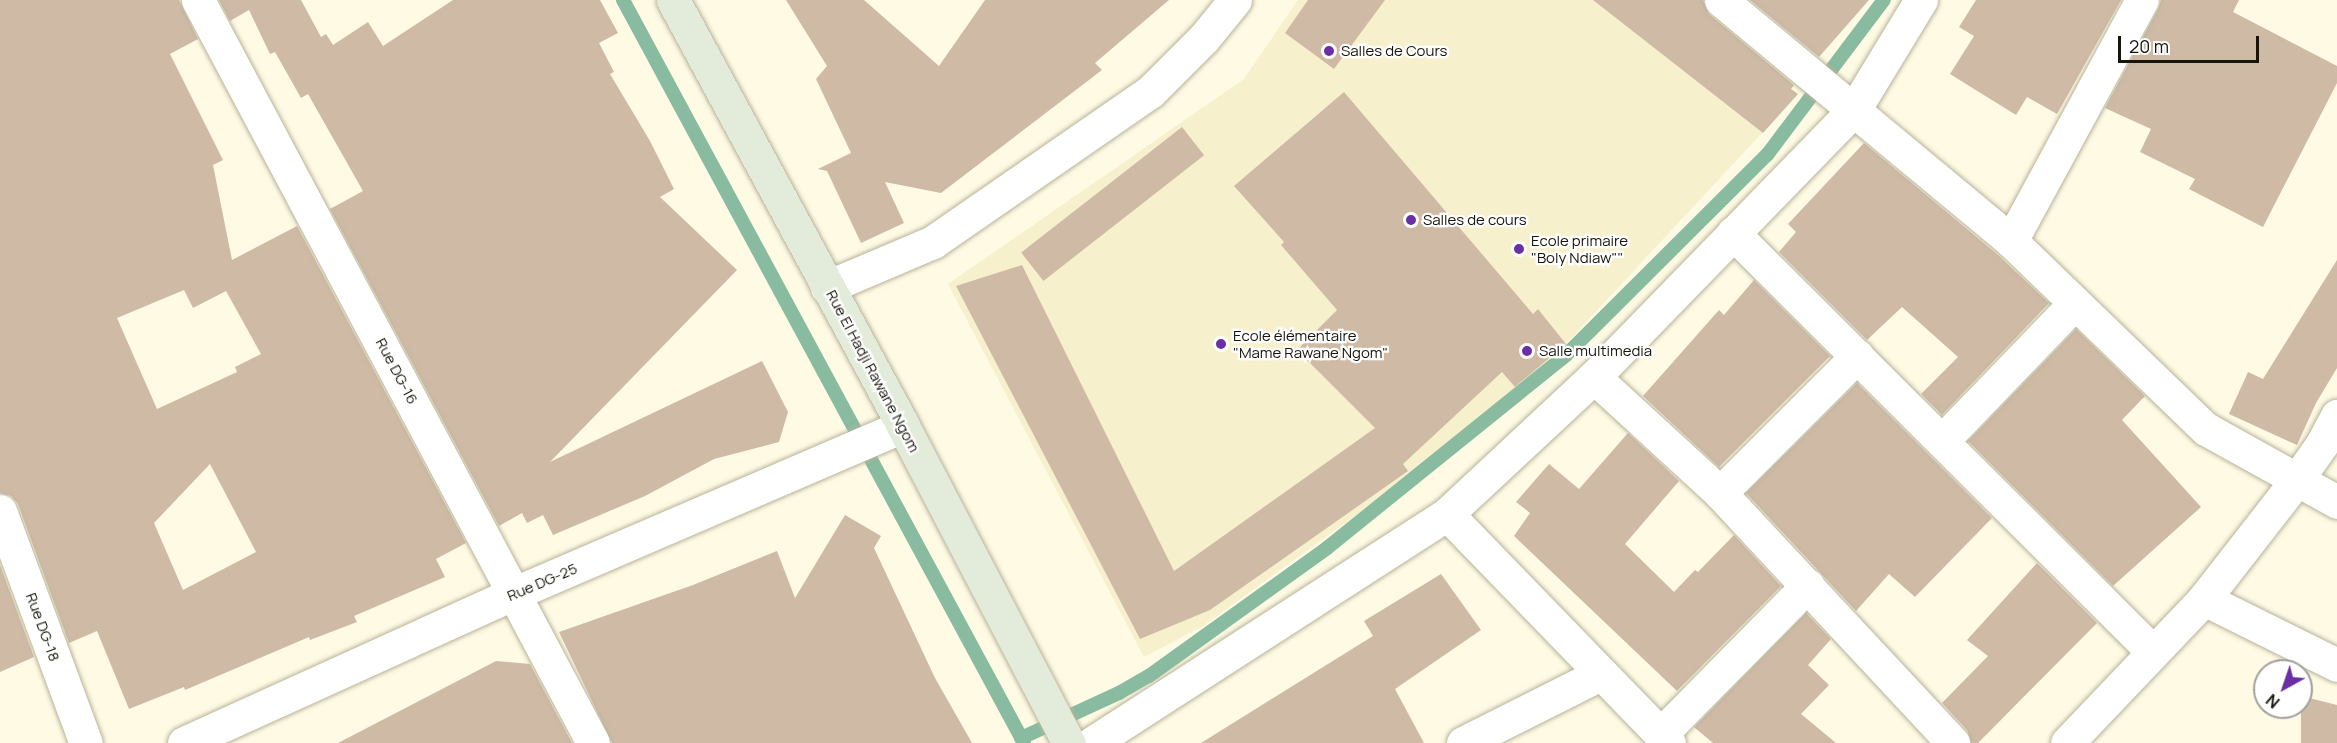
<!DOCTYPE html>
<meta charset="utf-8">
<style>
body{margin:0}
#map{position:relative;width:2337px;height:743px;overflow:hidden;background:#fefae4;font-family:Manrope,sans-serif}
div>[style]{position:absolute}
.built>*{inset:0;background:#f7f0cd}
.stream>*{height:14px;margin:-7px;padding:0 7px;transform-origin:7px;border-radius:7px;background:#88bba0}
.building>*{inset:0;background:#cfbaa6;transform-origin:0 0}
.roads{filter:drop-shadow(0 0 2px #b8b399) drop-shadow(0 0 2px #b8b399)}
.street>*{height:33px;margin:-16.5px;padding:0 16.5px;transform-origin:16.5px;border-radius:16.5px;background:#fff}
.secondary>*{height:33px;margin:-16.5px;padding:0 16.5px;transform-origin:16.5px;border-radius:16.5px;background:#e3ecda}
.dots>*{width:16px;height:16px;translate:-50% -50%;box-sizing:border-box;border:3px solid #fff;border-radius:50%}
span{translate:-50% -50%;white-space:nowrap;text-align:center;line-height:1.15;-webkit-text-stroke:4.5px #fff;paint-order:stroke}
.poi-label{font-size:15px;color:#17150b}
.left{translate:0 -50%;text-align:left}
.street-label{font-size:15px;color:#17150b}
.north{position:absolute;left:2253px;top:659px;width:60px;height:60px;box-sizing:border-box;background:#fff;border:2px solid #a2a19d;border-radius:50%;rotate:220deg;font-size:16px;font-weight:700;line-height:24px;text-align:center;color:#17150b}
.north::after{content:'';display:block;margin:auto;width:21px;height:27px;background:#6b2fa5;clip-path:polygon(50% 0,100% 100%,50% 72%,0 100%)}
.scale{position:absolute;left:2118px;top:36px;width:141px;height:27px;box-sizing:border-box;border:3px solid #17150b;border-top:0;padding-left:8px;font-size:18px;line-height:21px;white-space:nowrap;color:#17150b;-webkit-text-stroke:4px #fff;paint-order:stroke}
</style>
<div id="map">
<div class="built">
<i style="clip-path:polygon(1298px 0,1682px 0,1798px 94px,1511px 403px,1203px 626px,1144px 657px,948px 284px,1244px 79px)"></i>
</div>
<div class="stream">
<i style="left:623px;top:0;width:844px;rotate:61.64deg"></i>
<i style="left:1021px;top:738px;width:108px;rotate:-24.7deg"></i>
<i style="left:1119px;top:693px;width:34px;rotate:-30deg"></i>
<i style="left:1149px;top:676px;width:219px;rotate:-35.7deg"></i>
<i style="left:1327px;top:548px;width:307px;rotate:-38.9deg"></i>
<i style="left:1566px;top:355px;width:284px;rotate:-44.9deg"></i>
<i style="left:1767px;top:155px;width:194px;rotate:-53deg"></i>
</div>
<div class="building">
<i style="clip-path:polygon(evenodd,0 0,179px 0,198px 39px,170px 54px,223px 160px,213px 165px,232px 260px,297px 226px,466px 543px,436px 559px,445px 577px,354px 616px,357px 622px,310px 640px,309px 637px,185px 690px,184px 687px,129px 709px,97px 631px,69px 643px,18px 504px,11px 496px,0 493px,0 0,184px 290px,193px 308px,226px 291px,261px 354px,235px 367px,237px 372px,157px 409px,117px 318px,184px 290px,0 0,210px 464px,256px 552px,183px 590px,154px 523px,210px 464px)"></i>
<i style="clip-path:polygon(219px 0,301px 0,321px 37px,326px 34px,333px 45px,368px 22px,383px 46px,453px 0,600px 0,618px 33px,599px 43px,614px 72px,610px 74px,650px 141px,674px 189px,660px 197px,737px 270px,550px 462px,762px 361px,788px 412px,779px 442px,714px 459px,645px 496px,553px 535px,543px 515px,527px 523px,522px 513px,499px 526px,330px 209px,363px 191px,308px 94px,301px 98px,275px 52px,270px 54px,249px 10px,230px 21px)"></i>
<i style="clip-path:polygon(786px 0,864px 0,939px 66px,985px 0,1169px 0,1095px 63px,1102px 70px,941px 193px,885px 182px,904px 223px,861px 243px,827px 171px,818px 169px,851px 153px,816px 79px,827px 66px)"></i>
<i style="clip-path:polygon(1308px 0,1385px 0,1334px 69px,1285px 33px)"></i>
<i style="clip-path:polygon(1593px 0,1703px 0,1709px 14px,1794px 85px,1791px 89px,1798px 94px,1763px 133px)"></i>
<i style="clip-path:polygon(1750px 0,1869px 0,1819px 57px)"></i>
<i style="clip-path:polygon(1976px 0,2121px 0,2057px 114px,2027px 97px,2016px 115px,1950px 74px,1974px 36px,1959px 27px)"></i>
<i style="clip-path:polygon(2161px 0,2239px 0,2233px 12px,2337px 66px,2337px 83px,2263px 227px,2189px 189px,2195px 179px,2140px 152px,2151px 129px,2105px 108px,2158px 9px)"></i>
<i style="clip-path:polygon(1344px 92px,1533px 314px,1538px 309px,1566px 344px,1515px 387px,1502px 372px,1403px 464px,1408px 471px,1210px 610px,1140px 639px,956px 286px,1022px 265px,1174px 571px,1375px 428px,1297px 350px,1337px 310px,1281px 245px,1284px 242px,1234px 186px)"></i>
<i style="left:1182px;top:127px;width:36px;height:204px;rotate:52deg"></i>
<i style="clip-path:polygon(1864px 143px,1998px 255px,2049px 303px,1942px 415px,1921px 394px,1958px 357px,1902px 307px,1867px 340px,1779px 252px,1796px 232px,1788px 224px)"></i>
<i style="clip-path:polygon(2337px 260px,2337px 368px,2316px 403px,2297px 445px,2229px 414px,2248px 372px,2263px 379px)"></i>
<i style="clip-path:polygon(1754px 280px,1830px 356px,1719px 467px,1643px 396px,1719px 310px,1724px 315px)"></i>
<i style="clip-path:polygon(2076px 329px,2145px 396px,2122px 420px,2201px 507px,2113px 586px,1968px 441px)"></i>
<i style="clip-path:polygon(1857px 383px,1992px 518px,1915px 597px,1889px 574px,1856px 611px,1746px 493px)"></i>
<i style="clip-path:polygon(1628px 433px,1679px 481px,1625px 544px,1674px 592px,1695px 570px,1698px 572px,1734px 535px,1781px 586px,1677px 691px,1514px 536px,1530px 513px,1516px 502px,1549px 464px,1579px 489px)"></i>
<i style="clip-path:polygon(845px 515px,881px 536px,874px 548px,935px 678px,972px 743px,612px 743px,559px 632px,693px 585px,777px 551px,795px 598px)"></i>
<i style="clip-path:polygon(2037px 563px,2097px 623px,1978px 743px,1971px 743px,1967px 730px,1942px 703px,1988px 656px,1967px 640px)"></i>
<i style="clip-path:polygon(0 565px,34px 657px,0 672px)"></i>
<i style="clip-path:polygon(1441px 574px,1481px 630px,1395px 689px,1424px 743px,1201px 743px,1373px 636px,1364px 621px)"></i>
<i style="clip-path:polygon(1806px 613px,1831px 639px,1808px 665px,1829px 685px,1801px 714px,1836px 743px,1713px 743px,1694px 727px)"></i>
<i style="clip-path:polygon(496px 661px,530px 664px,572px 743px,338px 743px)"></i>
<i style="clip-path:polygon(2301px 696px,2337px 705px,2337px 743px,2301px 743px)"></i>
</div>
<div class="roads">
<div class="street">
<i style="left:198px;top:0;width:841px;rotate:62deg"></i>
<i style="left:1721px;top:0;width:377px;rotate:39.7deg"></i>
<i style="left:2011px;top:241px;width:271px;rotate:44deg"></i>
<i style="left:2206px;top:429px;width:150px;rotate:29.1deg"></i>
<i style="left:1733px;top:233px;width:592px;rotate:44.93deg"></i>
<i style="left:2011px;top:241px;width:274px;rotate:-61.5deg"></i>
<i style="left:827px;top:287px;width:115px;rotate:-23deg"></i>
<i style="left:933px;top:242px;width:264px;rotate:-34.7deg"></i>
<i style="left:1150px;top:92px;width:76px;rotate:-45deg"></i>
<i style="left:1204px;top:38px;width:49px;rotate:-50.8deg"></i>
<i style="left:1594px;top:377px;width:171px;rotate:42.6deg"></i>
<i style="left:1720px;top:493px;width:342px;rotate:47deg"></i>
<i style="left:1943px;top:440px;width:190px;rotate:-46.1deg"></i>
<i style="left:1720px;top:493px;width:194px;rotate:-45deg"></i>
<i style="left:0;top:511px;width:247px;rotate:69.7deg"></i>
<i style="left:1447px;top:514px;width:319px;rotate:45.9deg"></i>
<i style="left:2204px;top:599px;width:148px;rotate:26.4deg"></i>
<i style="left:1661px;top:734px;width:209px;rotate:-45.4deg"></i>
<i style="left:184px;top:743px;width:363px;rotate:-24.4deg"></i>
<i style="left:515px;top:593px;width:422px;rotate:-23.3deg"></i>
<i style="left:1092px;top:743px;width:422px;rotate:-32.8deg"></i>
<i style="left:1447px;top:514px;width:201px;rotate:-43deg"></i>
<i style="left:1594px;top:377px;width:373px;rotate:-45.8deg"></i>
<i style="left:1854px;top:110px;width:129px;rotate:-58.7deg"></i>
<i style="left:1463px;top:743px;width:153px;rotate:-26.7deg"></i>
<i style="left:2067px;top:743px;width:199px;rotate:-46.4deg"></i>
<i style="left:2204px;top:599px;width:150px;rotate:-52.1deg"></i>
<i style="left:2296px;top:481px;width:45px;rotate:-54.9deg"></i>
<i style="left:2322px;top:444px;width:32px;rotate:-62deg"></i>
</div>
<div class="secondary">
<i style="left:673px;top:0;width:484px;rotate:61.6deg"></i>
<i style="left:903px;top:426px;width:358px;rotate:62.4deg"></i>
</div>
</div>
<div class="dots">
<i style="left:1329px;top:51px;background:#6b2fa5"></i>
<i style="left:1411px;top:220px;background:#6b2fa5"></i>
<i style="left:1519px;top:249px;background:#6b2fa5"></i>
<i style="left:1221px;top:344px;background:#6b2fa5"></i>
<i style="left:1527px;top:351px;background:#6b2fa5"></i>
</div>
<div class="poi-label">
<span class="left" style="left:1341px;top:51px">Salles de Cours</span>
<span class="left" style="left:1423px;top:220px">Salles de cours</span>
<span class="left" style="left:1531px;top:249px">Ecole primaire<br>"Boly Ndiaw""</span>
<span class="left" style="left:1233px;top:344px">Ecole élémentaire<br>"Mame Rawane Ngom"</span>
<span class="left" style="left:1539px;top:351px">Salle multimedia</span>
</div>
<div class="street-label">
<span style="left:397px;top:371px;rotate:62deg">Rue DG-16</span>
<span style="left:873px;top:371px;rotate:62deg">Rue El Hadji Rawane Ngom</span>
<span style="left:542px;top:582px;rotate:-23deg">Rue DG-25</span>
<span style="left:43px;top:627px;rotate:70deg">Rue DG-18</span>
</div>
<div class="north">N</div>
<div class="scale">20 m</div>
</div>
